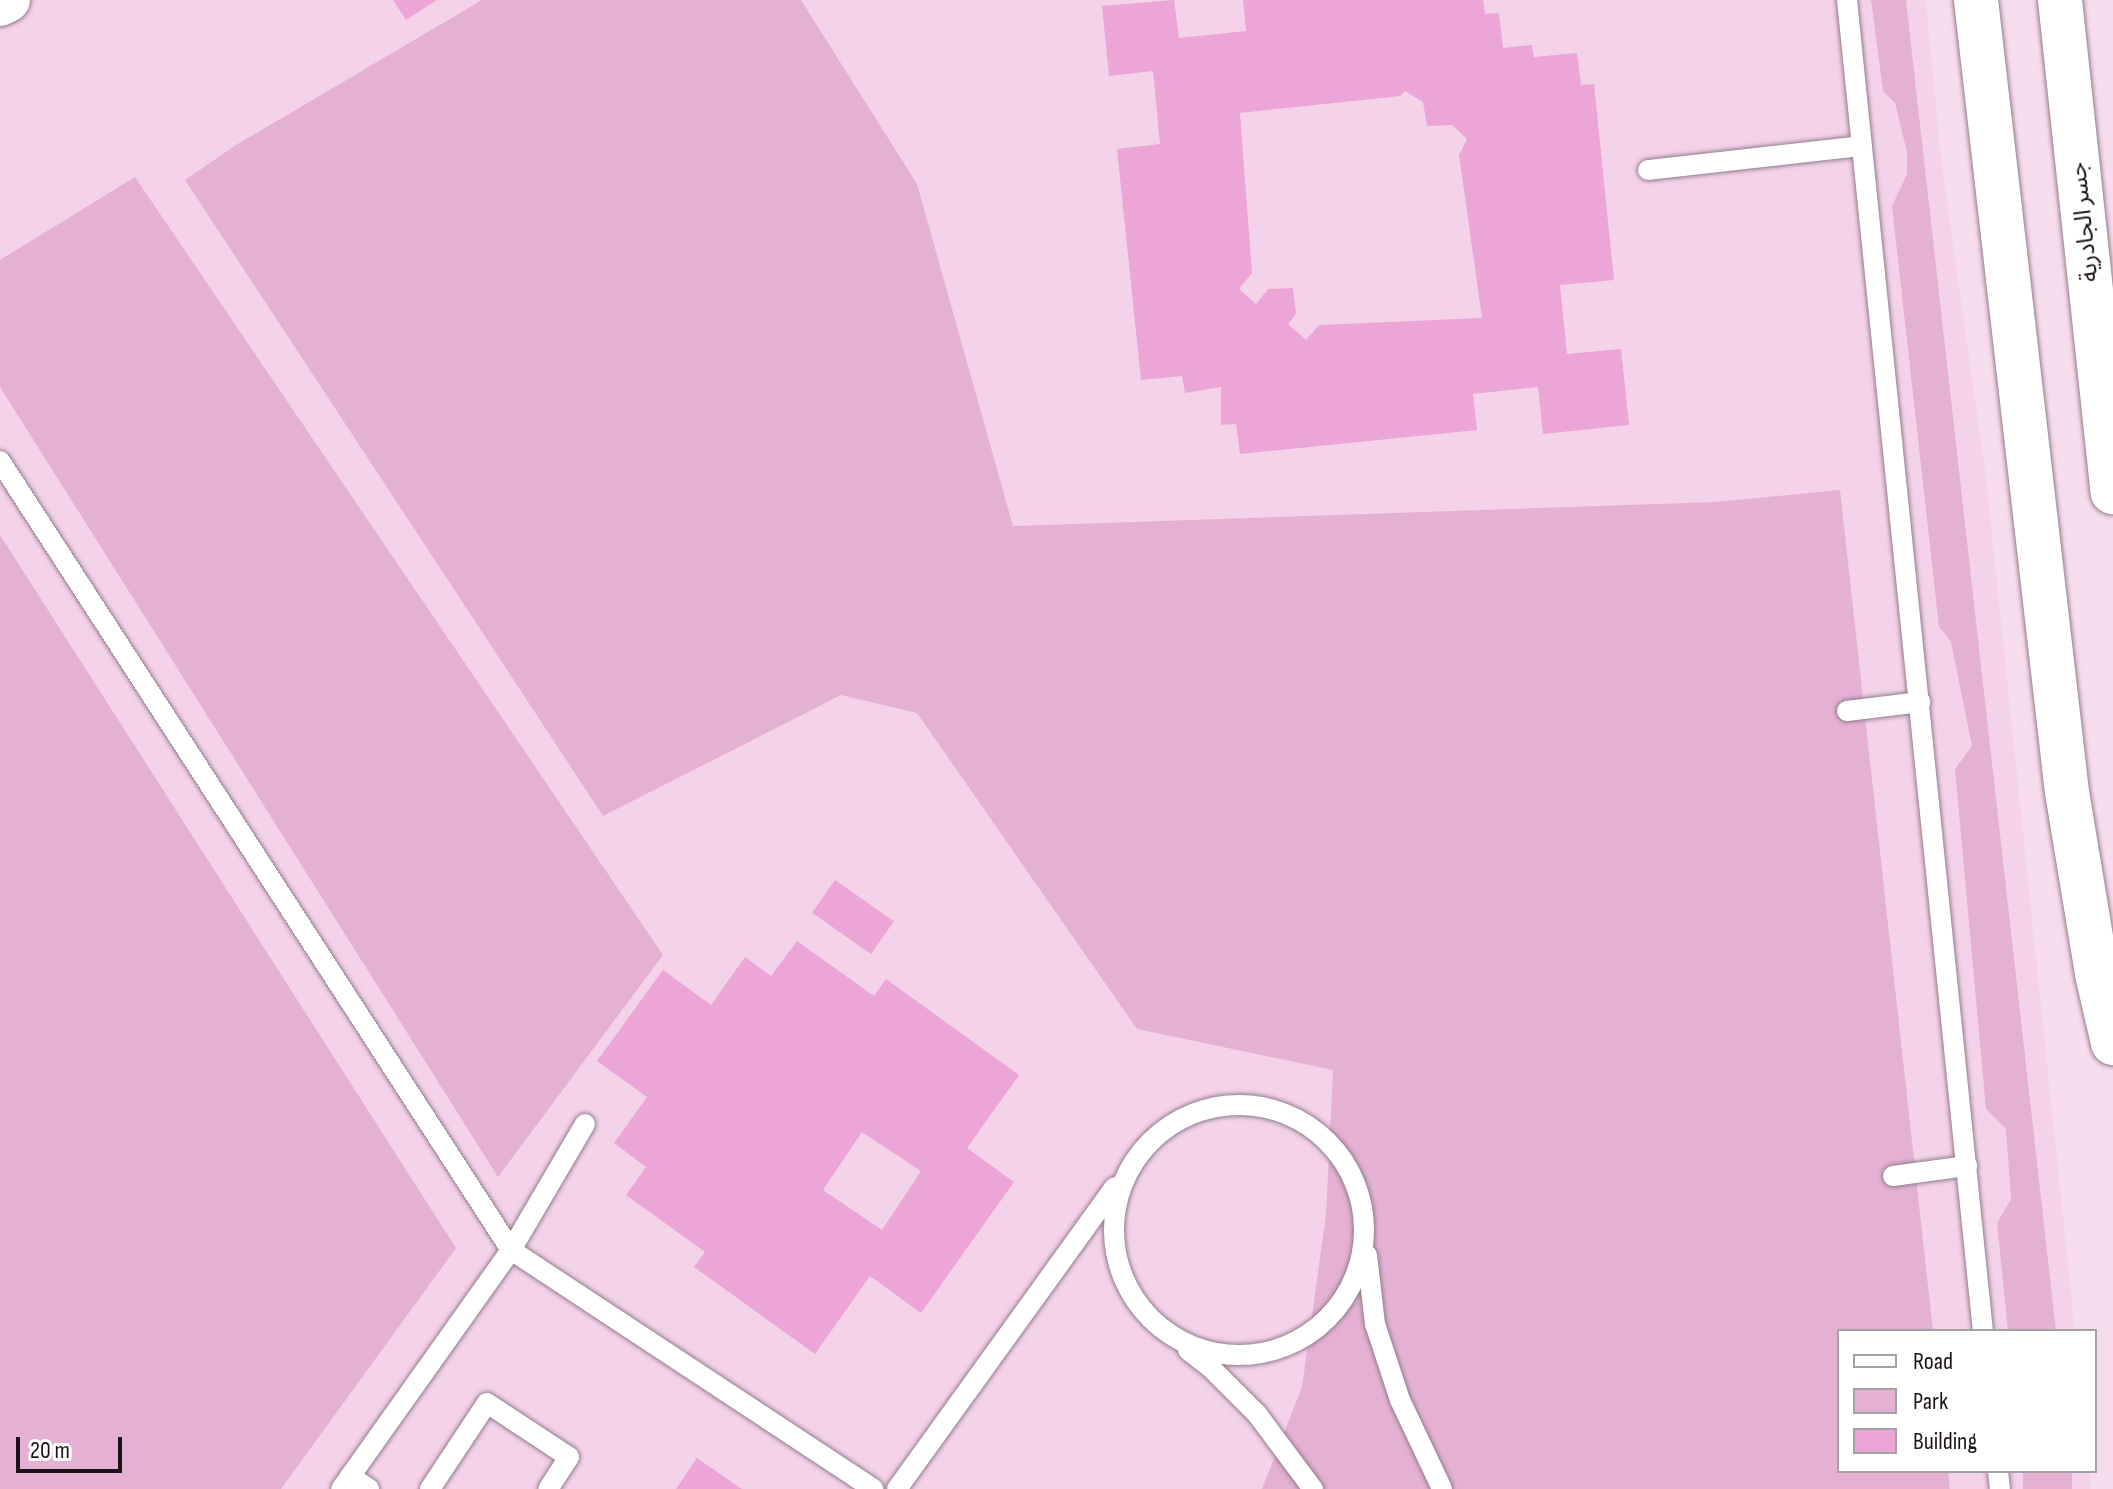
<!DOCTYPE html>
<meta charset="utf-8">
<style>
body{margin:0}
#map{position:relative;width:2113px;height:1489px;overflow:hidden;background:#f6ddee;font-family:"Sofia Sans Condensed","Noto Sans Arabic",sans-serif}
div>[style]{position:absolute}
.built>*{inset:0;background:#f4d3ea}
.green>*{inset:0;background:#e4b1d5;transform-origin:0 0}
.building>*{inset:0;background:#eba5d7;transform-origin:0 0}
.roads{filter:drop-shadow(0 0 2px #937c8c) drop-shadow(0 0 2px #937c8c)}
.lane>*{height:20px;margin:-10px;padding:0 10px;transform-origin:10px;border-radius:10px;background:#fff}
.lane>.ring{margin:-10px;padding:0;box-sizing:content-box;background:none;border:20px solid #fff;border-radius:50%}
.secondary>*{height:44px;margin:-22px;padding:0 22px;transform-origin:22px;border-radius:22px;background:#fff}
.primary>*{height:44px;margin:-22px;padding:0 22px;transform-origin:22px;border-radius:22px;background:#fff}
span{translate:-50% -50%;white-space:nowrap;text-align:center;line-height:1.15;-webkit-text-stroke:8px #fff;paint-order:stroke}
.street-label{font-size:24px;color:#1c1319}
.legend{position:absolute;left:1837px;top:1329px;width:260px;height:144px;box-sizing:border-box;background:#fff;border:2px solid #a4a1a3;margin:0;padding:10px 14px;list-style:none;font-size:24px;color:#1c1319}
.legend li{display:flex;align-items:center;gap:16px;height:40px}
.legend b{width:40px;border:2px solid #a4a1a3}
.scale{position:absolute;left:16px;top:1437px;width:106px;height:36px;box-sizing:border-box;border:4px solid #1c1319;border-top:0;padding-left:10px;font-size:24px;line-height:28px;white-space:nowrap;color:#1c1319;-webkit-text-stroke:6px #fff;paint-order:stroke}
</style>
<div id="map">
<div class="built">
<i style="clip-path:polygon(0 0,1926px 0,1941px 158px,1986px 476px,2075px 1331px,1839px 1331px,1839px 1471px,2090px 1471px,2091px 1489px,0 1489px)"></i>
</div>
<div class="green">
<i style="clip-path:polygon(482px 0,801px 0,917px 184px,1013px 526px,1715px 502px,1840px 490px,1933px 1331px,1839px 1331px,1839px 1471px,1948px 1471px,1950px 1489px,1262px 1489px,1302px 1387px,1326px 1215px,1333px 1070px,1137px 1029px,917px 713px,841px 695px,603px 816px,185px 180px,236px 145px)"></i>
<i style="clip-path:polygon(1871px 0,1906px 0,2056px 1331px,2008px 1331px,1997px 1223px,2011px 1199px,2006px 1129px,1986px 1109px,1955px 769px,1972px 746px,1951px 642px,1939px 627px,1892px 206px,1907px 174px,1907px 152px,1895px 103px,1883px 91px)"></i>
<i style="clip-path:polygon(135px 177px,663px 955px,498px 1177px,0 387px,0 260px)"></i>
<i style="clip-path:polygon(0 535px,456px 1248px,281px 1489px,0 1489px)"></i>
<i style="left:2023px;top:1471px;width:49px;height:18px"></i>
</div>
<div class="building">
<i style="clip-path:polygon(393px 0,437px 0,406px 20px)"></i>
<i style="clip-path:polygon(evenodd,1174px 0,1179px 38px,1246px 31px,1243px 0,1483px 0,1485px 14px,1499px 13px,1503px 48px,1532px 45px,1534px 57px,1577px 53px,1581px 85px,1594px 84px,1614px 280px,1560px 285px,1567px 354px,1621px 349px,1629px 425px,1543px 434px,1538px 387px,1473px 394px,1477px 430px,1240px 454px,1236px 424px,1221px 425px,1221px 387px,1185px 393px,1182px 376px,1141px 380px,1117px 149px,1160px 144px,1153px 71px,1109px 76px,1102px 6px,1174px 0,1405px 91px,1423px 102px,1427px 126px,1452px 125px,1467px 139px,1459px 155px,1482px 318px,1319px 325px,1306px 340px,1288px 324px,1296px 314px,1293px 288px,1268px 289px,1256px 304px,1239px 289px,1252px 273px,1240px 113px,1400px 96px,1405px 91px)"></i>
<i style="left:835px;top:880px;width:72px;height:40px;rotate:35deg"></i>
<i style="clip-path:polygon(evenodd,797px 941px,874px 996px,886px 979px,1019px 1075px,967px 1148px,1014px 1182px,921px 1313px,870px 1276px,815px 1354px,694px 1267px,705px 1252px,626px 1195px,646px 1167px,614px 1143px,647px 1097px,597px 1061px,663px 970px,711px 1005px,745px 957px,771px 976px,797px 941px,862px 1132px,921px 1171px,882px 1230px,823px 1190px,862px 1132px)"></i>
<i style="clip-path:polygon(697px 1458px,742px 1489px,676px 1489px)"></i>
</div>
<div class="roads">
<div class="lane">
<i style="left:1847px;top:0;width:1338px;rotate:84.17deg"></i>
<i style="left:1648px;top:170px;width:215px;rotate:-6.4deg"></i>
<i style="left:0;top:461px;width:940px;rotate:57.07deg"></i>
<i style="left:511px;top:1250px;width:293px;rotate:125.4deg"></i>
<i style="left:1847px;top:711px;width:74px;rotate:-7deg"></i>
<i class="ring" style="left:1114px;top:1105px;width:230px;height:230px"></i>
<i style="left:585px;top:1124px;width:146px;rotate:120.4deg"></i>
<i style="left:511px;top:1250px;width:434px;rotate:33.4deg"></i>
<i style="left:1893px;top:1176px;width:75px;rotate:-7.7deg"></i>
<i style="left:1367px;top:1255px;width:69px;rotate:83.4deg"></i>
<i style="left:1375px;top:1324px;width:80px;rotate:71.8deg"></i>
<i style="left:1400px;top:1400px;width:98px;rotate:64.7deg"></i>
<i style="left:1188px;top:1350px;width:29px;rotate:38deg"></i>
<i style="left:1211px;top:1368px;width:65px;rotate:45deg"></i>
<i style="left:1257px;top:1414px;width:94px;rotate:53.3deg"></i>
<i style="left:1998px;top:1471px;width:18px;rotate:84deg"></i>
<i style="left:350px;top:1476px;width:23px;rotate:34deg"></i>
<i style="left:430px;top:1489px;width:103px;rotate:-56.5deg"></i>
<i style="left:487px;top:1403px;width:98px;rotate:33.4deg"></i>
<i style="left:569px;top:1457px;width:38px;rotate:123deg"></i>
<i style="left:897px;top:1489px;width:372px;rotate:-54.2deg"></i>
</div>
<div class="secondary">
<i style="left:0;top:4px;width:9px;rotate:-27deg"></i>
</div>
<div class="primary">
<i style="left:1976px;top:0;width:797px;rotate:83.45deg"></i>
<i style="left:2067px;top:792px;width:184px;rotate:80.6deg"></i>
<i style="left:2097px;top:974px;width:71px;rotate:76.9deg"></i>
<i style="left:2060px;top:0;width:495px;rotate:83.9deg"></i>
</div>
</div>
<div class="street-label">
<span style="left:2084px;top:222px;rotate:-96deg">جسر الجادرية</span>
</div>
<ul class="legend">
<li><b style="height:10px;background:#fff"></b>Road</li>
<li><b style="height:22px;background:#e4b1d5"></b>Park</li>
<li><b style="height:22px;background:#eba5d7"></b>Building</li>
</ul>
<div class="scale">20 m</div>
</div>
